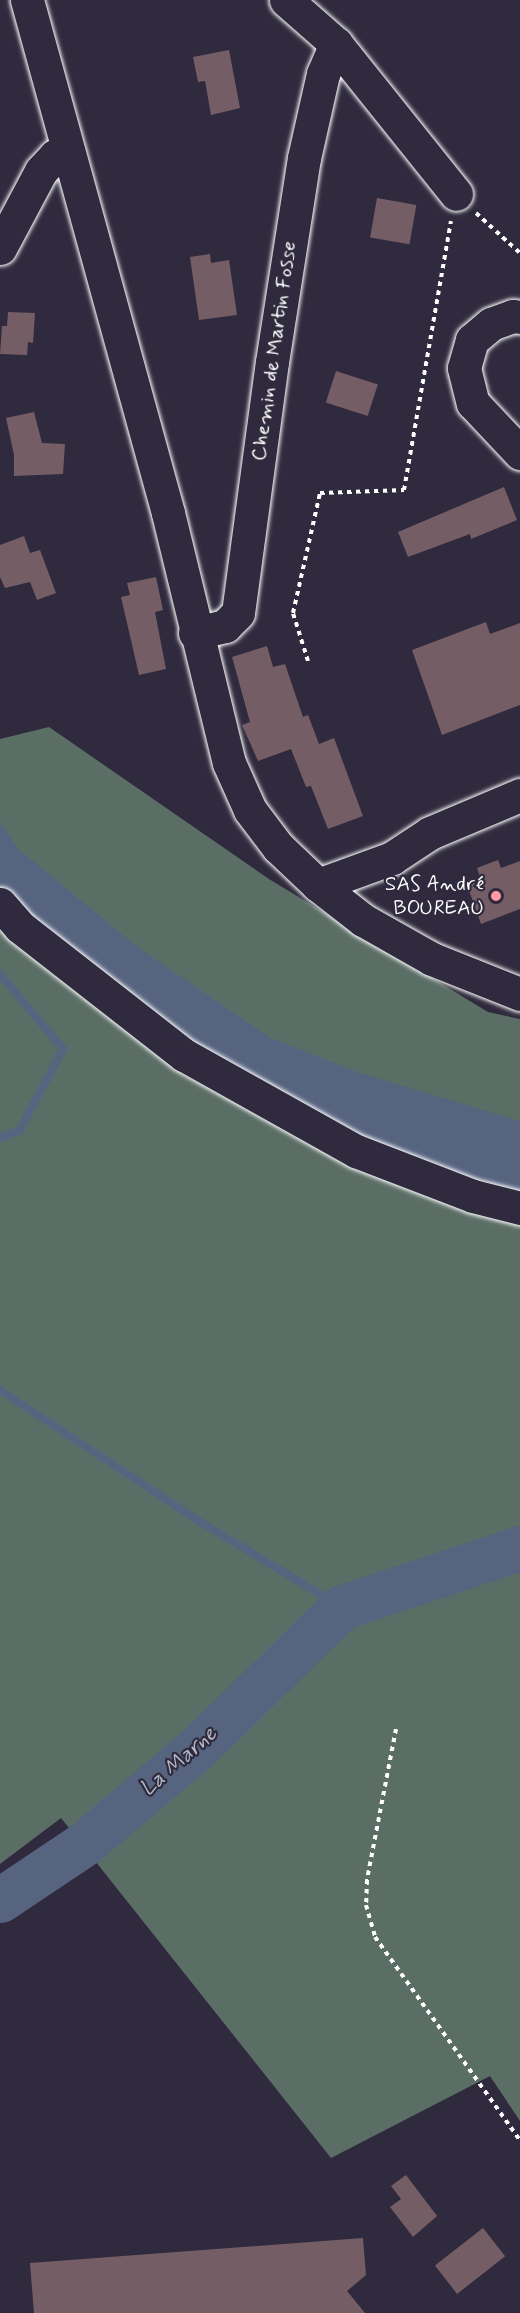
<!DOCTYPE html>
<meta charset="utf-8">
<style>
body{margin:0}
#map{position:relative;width:520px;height:2313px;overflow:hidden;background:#2f2a3d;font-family:Mynerve,sans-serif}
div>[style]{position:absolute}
.green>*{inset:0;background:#5b6e66}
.water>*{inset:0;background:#576480}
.stream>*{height:8px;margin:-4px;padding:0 4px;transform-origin:4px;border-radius:4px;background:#576480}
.river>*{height:45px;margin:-22.5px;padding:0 22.5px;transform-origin:22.5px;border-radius:22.5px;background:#576480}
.building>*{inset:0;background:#755d66;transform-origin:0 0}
.path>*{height:4px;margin-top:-2px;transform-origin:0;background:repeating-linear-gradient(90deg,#fff 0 4.5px,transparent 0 9px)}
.roads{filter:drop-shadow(0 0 2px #fff) drop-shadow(0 0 2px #fff)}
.minor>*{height:33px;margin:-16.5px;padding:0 16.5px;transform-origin:16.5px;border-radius:16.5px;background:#2f2a3d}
.dots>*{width:16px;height:16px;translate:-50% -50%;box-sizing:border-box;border:3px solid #2f2a3d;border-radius:50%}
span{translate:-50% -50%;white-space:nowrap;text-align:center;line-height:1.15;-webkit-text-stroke:4.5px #2f2a3d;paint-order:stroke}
.street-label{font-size:21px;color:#fff}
.poi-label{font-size:21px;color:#fff}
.right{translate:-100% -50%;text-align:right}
.water-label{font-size:22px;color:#b3b9c6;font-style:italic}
</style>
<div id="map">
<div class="green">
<i style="clip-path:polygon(49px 727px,269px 879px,488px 1012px,520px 1019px,520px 2121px,490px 2076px,331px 2158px,61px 1818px,0 1864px,0 739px)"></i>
</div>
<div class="water">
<i style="clip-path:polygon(0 821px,17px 848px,140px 949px,271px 1038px,360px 1073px,520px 1121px,520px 1199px,410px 1168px,219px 1070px,0 891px)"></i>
</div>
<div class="stream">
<i style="left:0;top:974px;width:98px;rotate:50deg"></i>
<i style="left:63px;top:1049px;width:92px;rotate:118deg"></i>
<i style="left:20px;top:1130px;width:22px;rotate:158deg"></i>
<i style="left:0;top:1390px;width:236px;rotate:33.4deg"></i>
<i style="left:197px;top:1520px;width:169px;rotate:31deg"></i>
</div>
<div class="river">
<i style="left:0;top:1900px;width:102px;rotate:-33.8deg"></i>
<i style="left:85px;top:1843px;width:147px;rotate:-40.3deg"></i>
<i style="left:197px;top:1748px;width:202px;rotate:-44.2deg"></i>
<i style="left:342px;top:1607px;width:188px;rotate:-18.3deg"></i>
</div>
<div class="building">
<i style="clip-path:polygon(229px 50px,240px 108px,211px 115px,205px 81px,198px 82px,193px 57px)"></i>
<i style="left:377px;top:198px;width:40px;height:40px;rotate:10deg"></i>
<i style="clip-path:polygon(210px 254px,211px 263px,229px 260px,237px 315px,199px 320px,190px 257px)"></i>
<i style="clip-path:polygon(8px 312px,35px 313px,33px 343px,28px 342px,27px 355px,0 354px,2px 326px,7px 326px)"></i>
<i style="left:336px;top:371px;width:44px;height:33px;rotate:18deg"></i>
<i style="clip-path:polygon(34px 412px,42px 443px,65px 444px,63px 474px,14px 476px,14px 455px,6px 418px)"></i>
<i style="clip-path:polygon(504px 487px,517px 520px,471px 539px,470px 534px,408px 557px,398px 532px)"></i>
<i style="clip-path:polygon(24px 536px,30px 553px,40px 550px,56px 593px,37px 600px,30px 582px,5px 588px,0 577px,0 545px)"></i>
<i style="clip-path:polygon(156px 577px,163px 610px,155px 612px,166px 669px,139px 675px,121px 597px,130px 595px,127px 583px)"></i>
<i style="clip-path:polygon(486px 622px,490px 634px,520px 623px,520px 705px,442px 735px,412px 650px)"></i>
<i style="clip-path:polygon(267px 646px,273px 667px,285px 664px,303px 717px,308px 715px,319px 744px,334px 738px,363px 816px,328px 829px,311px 786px,306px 787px,291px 749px,258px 761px,242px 725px,250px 722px,232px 657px)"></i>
<i style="clip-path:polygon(498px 860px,501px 868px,520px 861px,520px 909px,481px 924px,466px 882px,480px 877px,477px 868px)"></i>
<i style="clip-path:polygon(406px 2175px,437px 2216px,413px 2237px,390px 2207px,401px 2199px,391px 2186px)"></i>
<i style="left:483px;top:2228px;width:36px;height:61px;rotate:52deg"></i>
<i style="clip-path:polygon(363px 2238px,366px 2275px,347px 2291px,365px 2313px,34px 2313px,30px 2263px)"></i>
</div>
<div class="path">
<i style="left:476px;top:213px;width:59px;rotate:42.3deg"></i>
<i style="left:308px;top:661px;width:50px;rotate:-107.4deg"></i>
<i style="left:293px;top:613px;width:123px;rotate:-77.3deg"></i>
<i style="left:320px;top:493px;width:84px;rotate:-2deg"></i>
<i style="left:404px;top:490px;width:273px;rotate:-80.1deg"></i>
<i style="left:396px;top:1729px;width:154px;rotate:100.9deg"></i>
<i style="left:367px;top:1880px;width:25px;rotate:92deg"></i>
<i style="left:366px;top:1905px;width:33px;rotate:74deg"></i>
<i style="left:375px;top:1937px;width:249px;rotate:54.5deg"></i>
</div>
<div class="roads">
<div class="minor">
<i style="left:27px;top:0;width:532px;rotate:74.63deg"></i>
<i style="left:168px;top:513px;width:257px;rotate:76.3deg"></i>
<i style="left:229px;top:763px;width:51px;rotate:65.9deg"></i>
<i style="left:250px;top:810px;width:46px;rotate:52.9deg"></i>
<i style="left:278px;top:847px;width:55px;rotate:43.5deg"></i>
<i style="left:318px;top:885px;width:57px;rotate:37.9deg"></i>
<i style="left:363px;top:920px;width:79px;rotate:29.5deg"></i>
<i style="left:432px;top:959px;width:95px;rotate:21.7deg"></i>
<i style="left:286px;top:0;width:67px;rotate:41.3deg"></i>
<i style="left:336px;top:44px;width:192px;rotate:51.3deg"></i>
<i style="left:0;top:248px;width:87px;rotate:-62deg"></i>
<i style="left:41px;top:171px;width:21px;rotate:-47deg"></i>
<i style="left:55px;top:156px;width:14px;rotate:-17deg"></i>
<i style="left:520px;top:317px;width:7px;rotate:-172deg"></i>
<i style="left:513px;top:316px;width:23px;rotate:160deg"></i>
<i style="left:491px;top:324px;width:25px;rotate:140deg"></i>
<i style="left:472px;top:340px;width:29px;rotate:106deg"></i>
<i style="left:464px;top:368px;width:36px;rotate:76deg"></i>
<i style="left:473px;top:403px;width:69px;rotate:46.8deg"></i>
<i style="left:195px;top:633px;width:31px;rotate:-13deg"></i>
<i style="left:225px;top:626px;width:18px;rotate:-45deg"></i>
<i style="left:238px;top:613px;width:253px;rotate:-82.3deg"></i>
<i style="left:272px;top:362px;width:206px;rotate:-81.1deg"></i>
<i style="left:304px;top:158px;width:86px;rotate:-77.3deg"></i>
<i style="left:323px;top:74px;width:33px;rotate:-67deg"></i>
<i style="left:318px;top:885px;width:79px;rotate:-20deg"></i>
<i style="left:392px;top:858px;width:45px;rotate:-33.3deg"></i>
<i style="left:430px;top:833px;width:98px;rotate:-22.9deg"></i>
<i style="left:0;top:904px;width:30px;rotate:49deg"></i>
<i style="left:20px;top:927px;width:208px;rotate:38deg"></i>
<i style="left:184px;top:1055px;width:197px;rotate:29.2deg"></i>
<i style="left:356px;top:1151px;width:125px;rotate:21deg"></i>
<i style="left:473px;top:1196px;width:49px;rotate:14.3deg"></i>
</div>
</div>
<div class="dots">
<i style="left:496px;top:896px;background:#ff9aa2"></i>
</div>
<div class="street-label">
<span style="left:274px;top:351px;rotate:-82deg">Chemin de Martin Fosse</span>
</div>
<div class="poi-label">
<span class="right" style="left:484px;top:896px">SAS André<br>BOUREAU</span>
</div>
<div class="water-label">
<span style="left:179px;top:1762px;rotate:-41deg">La Marne</span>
</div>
</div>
